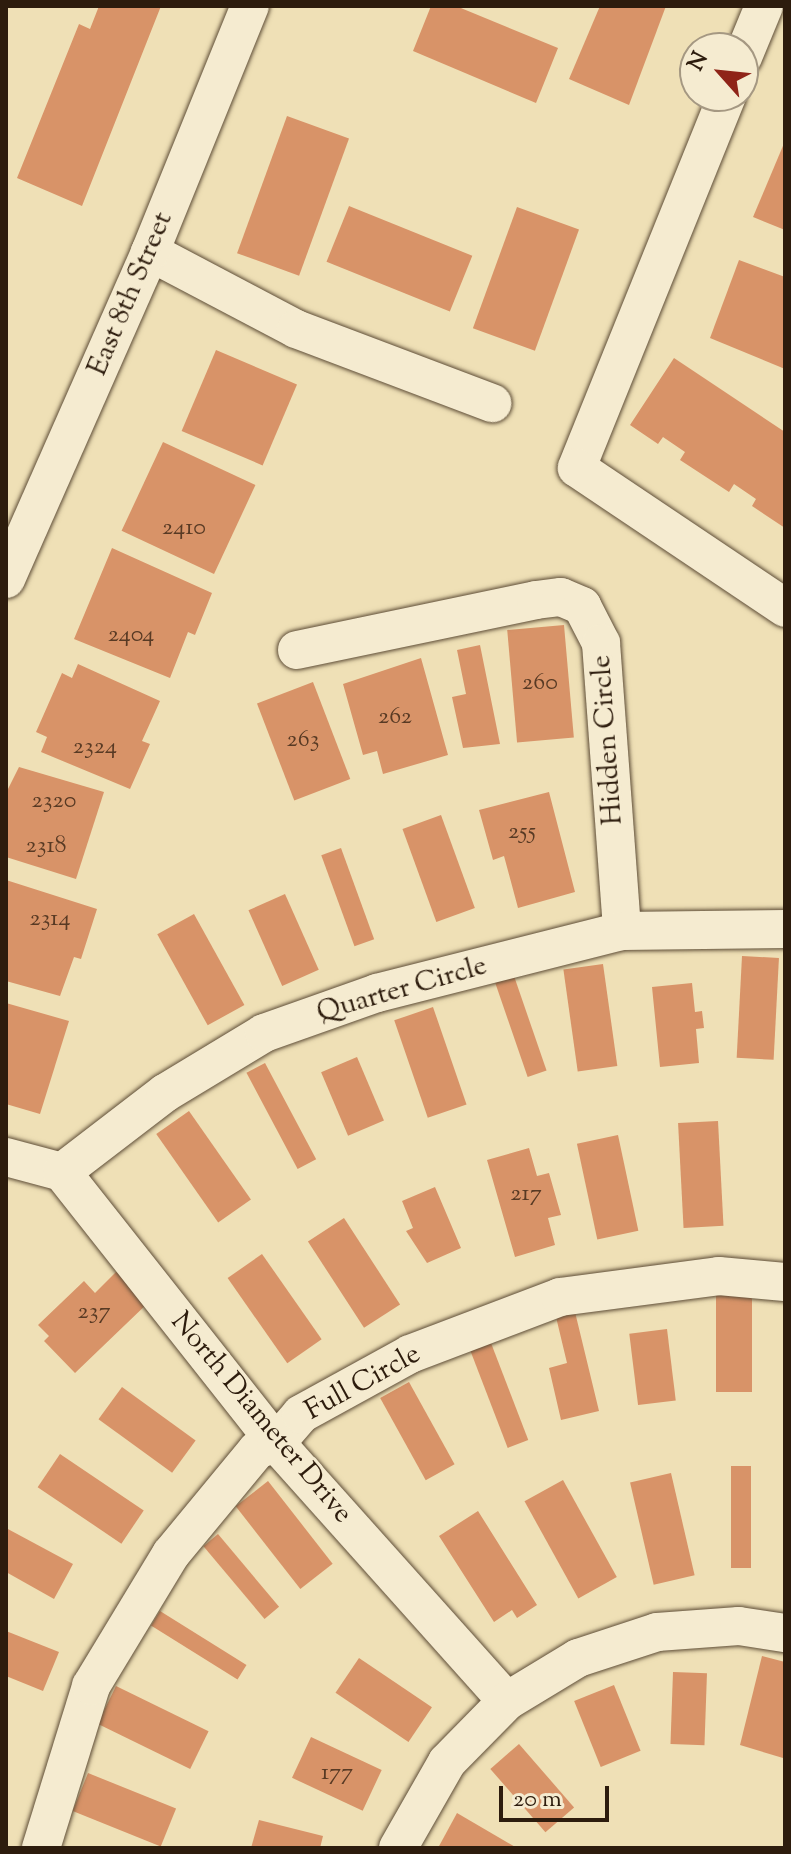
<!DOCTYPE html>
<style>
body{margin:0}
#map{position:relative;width:791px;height:1854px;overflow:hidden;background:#efe0b6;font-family:"Sorts Mill Goudy",serif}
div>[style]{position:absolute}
.building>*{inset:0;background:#d89368;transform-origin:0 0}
.roads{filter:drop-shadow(0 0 2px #5e4d37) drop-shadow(0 0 2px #5e4d37)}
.minor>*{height:38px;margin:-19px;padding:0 19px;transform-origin:19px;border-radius:19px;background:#f5ebd0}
span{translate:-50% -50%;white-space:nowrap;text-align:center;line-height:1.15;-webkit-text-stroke:6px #f5ebd0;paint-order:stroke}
.number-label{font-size:24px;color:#583a24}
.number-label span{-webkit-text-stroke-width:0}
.street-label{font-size:28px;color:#2d1c0d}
.frame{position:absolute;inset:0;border:8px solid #2d1c0d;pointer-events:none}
.north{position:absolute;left:679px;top:32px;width:80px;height:80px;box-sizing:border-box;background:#f5ebd0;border:2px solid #a59882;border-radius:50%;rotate:297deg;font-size:22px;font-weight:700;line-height:32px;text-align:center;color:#2d1c0d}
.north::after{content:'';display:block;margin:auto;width:28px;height:36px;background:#8f2418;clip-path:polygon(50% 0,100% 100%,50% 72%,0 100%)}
.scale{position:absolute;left:499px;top:1786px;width:110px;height:36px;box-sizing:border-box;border:4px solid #2d1c0d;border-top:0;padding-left:10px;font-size:24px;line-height:28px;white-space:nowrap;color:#2d1c0d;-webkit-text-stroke:6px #f5ebd0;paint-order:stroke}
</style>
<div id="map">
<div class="building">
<i style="clip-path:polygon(99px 6px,161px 6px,82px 206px,17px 178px,79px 24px,90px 29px)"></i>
<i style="clip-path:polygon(431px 6px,456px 6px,558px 48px,536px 103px,413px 51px)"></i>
<i style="clip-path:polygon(600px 6px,666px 6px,629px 105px,569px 79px)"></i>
<i style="left:287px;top:116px;width:66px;height:146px;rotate:20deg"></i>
<i style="clip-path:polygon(785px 141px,785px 230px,753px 217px)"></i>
<i style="left:349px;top:206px;width:133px;height:60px;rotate:22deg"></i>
<i style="left:517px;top:207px;width:66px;height:129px;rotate:20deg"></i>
<i style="clip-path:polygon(739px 260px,785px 277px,785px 369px,710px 338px)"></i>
<i style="left:216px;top:350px;width:88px;height:88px;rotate:23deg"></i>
<i style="clip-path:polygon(674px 358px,785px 432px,785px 528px,752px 506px,756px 499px,734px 484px,729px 492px,680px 460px,685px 452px,663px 437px,658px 444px,630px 425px)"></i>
<i style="left:163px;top:442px;width:102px;height:98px;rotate:25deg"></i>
<i style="clip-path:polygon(112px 548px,212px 593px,195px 635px,188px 632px,170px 678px,74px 639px)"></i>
<i style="left:564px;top:625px;width:113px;height:57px;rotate:85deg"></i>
<i style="clip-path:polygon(480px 645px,500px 744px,463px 748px,452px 697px,466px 694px,457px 650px)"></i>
<i style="clip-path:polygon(421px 658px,448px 755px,383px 774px,377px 751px,363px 755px,343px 684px)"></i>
<i style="clip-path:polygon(78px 664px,160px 701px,142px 741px,150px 744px,130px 789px,41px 752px,47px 737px,36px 732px,62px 673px,72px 678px)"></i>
<i style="left:313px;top:682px;width:104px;height:60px;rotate:69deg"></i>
<i style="clip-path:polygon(19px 767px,104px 792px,76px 879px,6px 857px,6px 793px)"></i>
<i style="clip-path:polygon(549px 792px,575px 892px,518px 908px,504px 856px,493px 860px,479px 810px)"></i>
<i style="left:441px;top:815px;width:99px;height:41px;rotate:70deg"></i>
<i style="left:341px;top:848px;width:97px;height:21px;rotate:70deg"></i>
<i style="clip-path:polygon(6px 880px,97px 909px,81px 959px,74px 957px,60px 996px,6px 981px)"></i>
<i style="left:285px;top:894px;width:83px;height:40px;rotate:66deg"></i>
<i style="left:194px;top:914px;width:104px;height:42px;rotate:61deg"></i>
<i style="left:742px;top:956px;width:37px;height:102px;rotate:3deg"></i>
<i style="left:603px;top:964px;width:103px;height:40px;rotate:82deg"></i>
<i style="left:514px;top:976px;width:100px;height:20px;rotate:71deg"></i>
<i style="clip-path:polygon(692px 983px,695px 1012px,702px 1011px,704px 1028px,696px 1029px,699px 1063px,660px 1067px,652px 987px)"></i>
<i style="clip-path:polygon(6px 1003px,69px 1021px,40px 1114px,6px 1104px)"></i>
<i style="left:433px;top:1007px;width:103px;height:41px;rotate:71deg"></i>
<i style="left:357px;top:1057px;width:69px;height:39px;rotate:67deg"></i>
<i style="left:265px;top:1063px;width:109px;height:21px;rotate:62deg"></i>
<i style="left:189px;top:1111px;width:108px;height:40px;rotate:55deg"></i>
<i style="left:718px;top:1121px;width:105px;height:40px;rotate:87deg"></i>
<i style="left:618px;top:1135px;width:98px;height:42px;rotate:78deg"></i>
<i style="clip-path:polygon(529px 1148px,537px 1176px,549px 1173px,561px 1215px,548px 1218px,555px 1245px,515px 1257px,487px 1160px)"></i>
<i style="clip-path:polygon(435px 1187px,461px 1248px,427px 1263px,406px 1231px,413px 1228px,402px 1201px)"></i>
<i style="left:344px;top:1218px;width:103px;height:43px;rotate:57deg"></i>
<i style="left:262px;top:1254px;width:104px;height:42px;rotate:55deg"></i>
<i style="clip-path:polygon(120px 1268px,151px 1300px,75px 1373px,44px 1341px,49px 1336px,38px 1325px,84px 1281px,95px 1293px)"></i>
<i style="left:716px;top:1294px;width:36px;height:98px"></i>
<i style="clip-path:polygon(575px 1312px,599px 1411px,561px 1420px,549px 1368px,567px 1363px,556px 1317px)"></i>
<i style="left:667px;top:1329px;width:72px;height:38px;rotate:83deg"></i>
<i style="left:491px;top:1343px;width:104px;height:22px;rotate:69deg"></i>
<i style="left:409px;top:1382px;width:94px;height:33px;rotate:61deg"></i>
<i style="left:122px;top:1387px;width:91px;height:40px;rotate:36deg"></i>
<i style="left:60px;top:1454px;width:101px;height:40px;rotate:34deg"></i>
<i style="left:731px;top:1466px;width:20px;height:102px"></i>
<i style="left:671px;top:1473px;width:105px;height:42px;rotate:77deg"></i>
<i style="left:563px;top:1480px;width:111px;height:44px;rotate:61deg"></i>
<i style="left:268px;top:1481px;width:105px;height:41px;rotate:52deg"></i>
<i style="clip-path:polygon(478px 1511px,537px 1605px,517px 1618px,512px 1610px,494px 1622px,439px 1536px)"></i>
<i style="clip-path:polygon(6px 1528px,73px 1564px,54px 1599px,6px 1572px)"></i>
<i style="left:218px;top:1534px;width:95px;height:19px;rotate:50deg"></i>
<i style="left:160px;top:1611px;width:102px;height:17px;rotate:32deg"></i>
<i style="clip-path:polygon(6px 1631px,59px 1652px,43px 1691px,6px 1676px)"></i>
<i style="clip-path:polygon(762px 1656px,785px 1662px,783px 1758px,740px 1745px)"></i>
<i style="left:359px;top:1658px;width:88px;height:42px;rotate:34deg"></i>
<i style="left:673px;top:1672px;width:34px;height:72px;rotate:2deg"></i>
<i style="left:614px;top:1685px;width:71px;height:43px;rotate:68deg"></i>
<i style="left:116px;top:1686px;width:103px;height:42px;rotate:26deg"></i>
<i style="left:311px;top:1737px;width:78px;height:45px;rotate:25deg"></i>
<i style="left:519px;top:1744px;width:84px;height:38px;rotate:49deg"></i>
<i style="left:88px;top:1773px;width:95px;height:41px;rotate:22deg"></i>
<i style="clip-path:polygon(457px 1813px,517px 1848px,438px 1848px)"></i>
<i style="clip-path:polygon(259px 1820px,323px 1836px,320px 1848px,251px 1848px)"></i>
</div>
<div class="roads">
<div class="minor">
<i style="left:743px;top:57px;width:55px;rotate:-67.6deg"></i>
<i style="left:727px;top:96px;width:401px;rotate:112deg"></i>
<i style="left:577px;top:468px;width:251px;rotate:33.9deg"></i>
<i style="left:150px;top:252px;width:165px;rotate:27.8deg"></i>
<i style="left:296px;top:329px;width:210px;rotate:20.7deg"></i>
<i style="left:6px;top:579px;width:357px;rotate:-66.2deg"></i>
<i style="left:150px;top:252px;width:266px;rotate:-67.9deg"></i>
<i style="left:297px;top:650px;width:244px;rotate:-11.8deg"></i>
<i style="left:536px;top:600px;width:25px;rotate:-7deg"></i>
<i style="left:561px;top:597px;width:23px;rotate:23deg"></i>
<i style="left:582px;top:606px;width:42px;rotate:62.8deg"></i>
<i style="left:601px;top:643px;width:289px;rotate:85.8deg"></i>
<i style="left:6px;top:1157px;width:58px;rotate:15deg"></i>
<i style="left:62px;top:1172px;width:345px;rotate:51.7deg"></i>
<i style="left:276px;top:1443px;width:346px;rotate:48.2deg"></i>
<i style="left:62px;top:1172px;width:130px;rotate:-37.5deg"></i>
<i style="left:165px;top:1093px;width:116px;rotate:-31.2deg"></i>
<i style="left:264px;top:1033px;width:120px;rotate:-19.5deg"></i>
<i style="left:377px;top:993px;width:253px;rotate:-14.2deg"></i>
<i style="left:622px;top:931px;width:163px;rotate:-0.7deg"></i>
<i style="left:41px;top:1848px;width:170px;rotate:-72.8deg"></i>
<i style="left:91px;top:1686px;width:154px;rotate:-58.8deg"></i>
<i style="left:171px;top:1554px;width:135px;rotate:-50.4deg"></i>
<i style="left:257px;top:1450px;width:20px;rotate:-20deg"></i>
<i style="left:276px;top:1443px;width:38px;rotate:-49deg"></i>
<i style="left:301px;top:1414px;width:124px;rotate:-28.8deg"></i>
<i style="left:410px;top:1354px;width:160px;rotate:-20.8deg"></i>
<i style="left:560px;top:1297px;width:160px;rotate:-7.5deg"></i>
<i style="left:719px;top:1276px;width:66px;rotate:5.2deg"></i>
<i style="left:398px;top:1848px;width:99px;rotate:-60.3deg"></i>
<i style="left:447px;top:1762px;width:86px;rotate:-45.5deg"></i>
<i style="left:507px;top:1701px;width:83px;rotate:-31.2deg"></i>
<i style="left:578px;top:1658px;width:83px;rotate:-18.2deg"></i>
<i style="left:657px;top:1632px;width:82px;rotate:-4.2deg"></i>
<i style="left:739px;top:1626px;width:47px;rotate:8.7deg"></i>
</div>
</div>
<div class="number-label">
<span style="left:184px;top:529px">2410</span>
<span style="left:131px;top:636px">2404</span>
<span style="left:540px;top:684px">260</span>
<span style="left:395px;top:718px">262</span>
<span style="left:303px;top:741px">263</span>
<span style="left:95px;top:748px">2324</span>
<span style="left:54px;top:802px">2320</span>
<span style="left:522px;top:833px">255</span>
<span style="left:46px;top:847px">2318</span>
<span style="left:50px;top:920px">2314</span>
<span style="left:526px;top:1195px">217</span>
<span style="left:94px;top:1313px">237</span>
<span style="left:337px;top:1774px">177</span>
</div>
<div class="street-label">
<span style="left:131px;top:294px;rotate:-67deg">East 8th Street</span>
<span style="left:608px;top:740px;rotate:-94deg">Hidden Circle</span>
<span style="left:402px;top:990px;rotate:-16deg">Quarter Circle</span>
<span style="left:363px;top:1383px;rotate:-29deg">Full Circle</span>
<span style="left:261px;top:1418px;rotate:50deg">North Diameter Drive</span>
</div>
<div class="frame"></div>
<div class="north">N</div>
<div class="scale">20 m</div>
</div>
